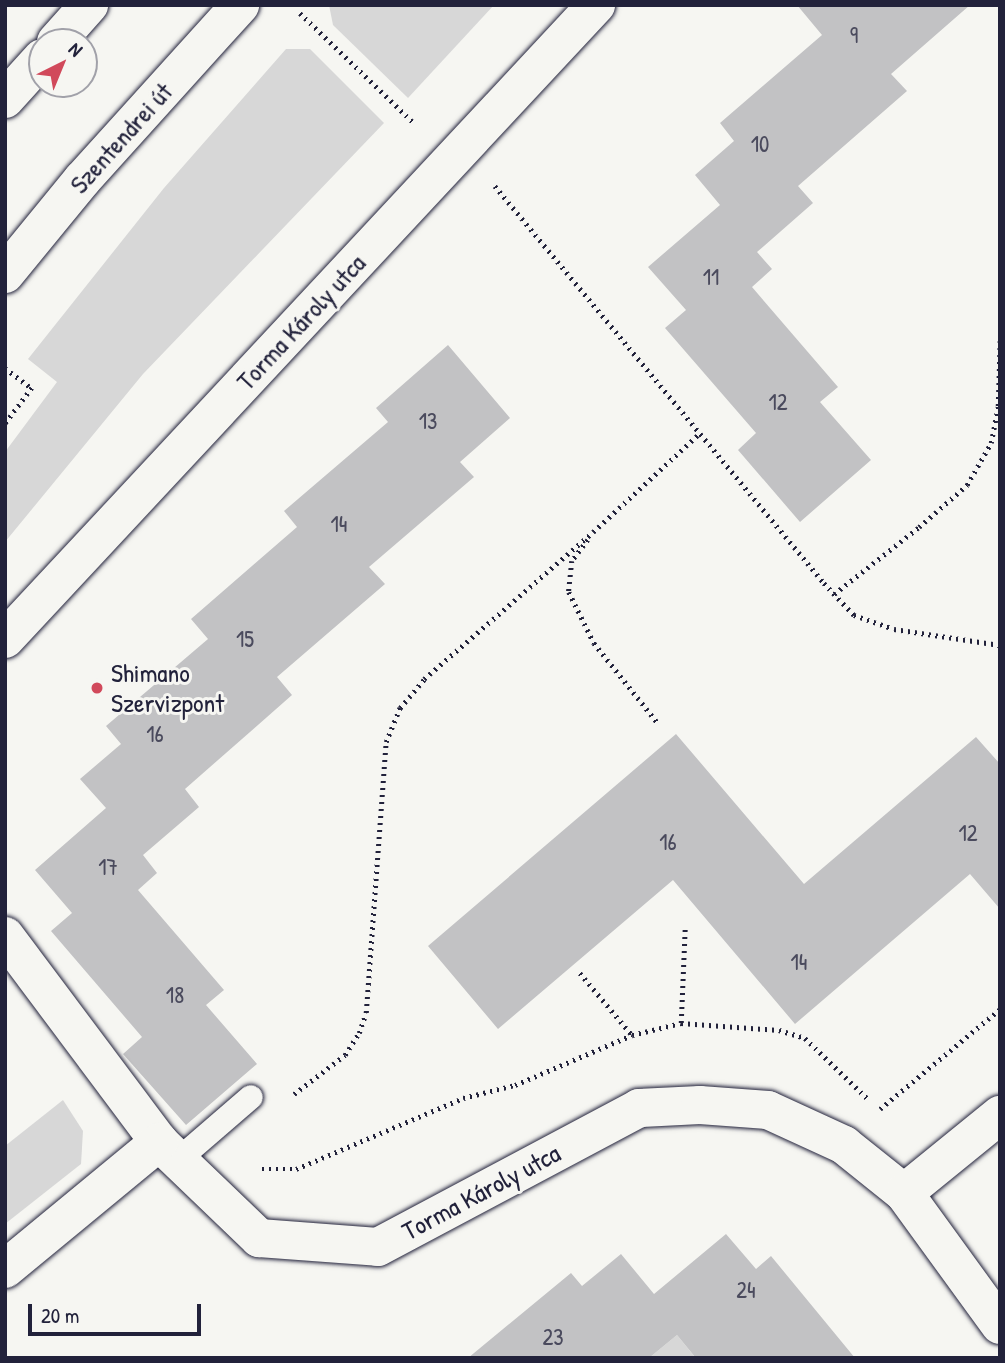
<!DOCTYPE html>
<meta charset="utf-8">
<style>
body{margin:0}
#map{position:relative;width:1005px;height:1363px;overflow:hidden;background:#f6f6f2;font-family:"Patrick Hand",sans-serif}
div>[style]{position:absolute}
.green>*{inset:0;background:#d7d7d7}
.building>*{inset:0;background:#c2c2c4}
.path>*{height:4.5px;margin-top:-2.25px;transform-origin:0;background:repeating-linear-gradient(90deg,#22223b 0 2px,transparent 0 7px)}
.roads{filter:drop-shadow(0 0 2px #22223b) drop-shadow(0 0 2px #22223b)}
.service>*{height:24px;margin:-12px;padding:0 12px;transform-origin:12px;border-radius:12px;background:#f6f6f2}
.minor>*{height:38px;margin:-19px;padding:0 19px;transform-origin:19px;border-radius:19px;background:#f6f6f2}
.primary>*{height:38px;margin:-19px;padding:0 19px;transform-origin:19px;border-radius:19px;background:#f6f6f2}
.dots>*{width:19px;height:19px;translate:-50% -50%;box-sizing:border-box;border:4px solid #f6f6f2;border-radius:50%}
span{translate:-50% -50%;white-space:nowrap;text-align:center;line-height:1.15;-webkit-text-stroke:6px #f6f6f2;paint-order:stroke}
.number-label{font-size:23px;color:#4a4a5d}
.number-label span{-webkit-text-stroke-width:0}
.street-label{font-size:26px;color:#22223b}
.poi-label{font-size:26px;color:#22223b}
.left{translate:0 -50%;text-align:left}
.frame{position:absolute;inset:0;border:7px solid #22223b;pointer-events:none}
.north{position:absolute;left:28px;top:28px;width:70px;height:70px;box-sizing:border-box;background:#f6f6f2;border:2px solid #a1a1a9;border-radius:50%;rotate:43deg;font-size:19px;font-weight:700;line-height:28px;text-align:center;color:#22223b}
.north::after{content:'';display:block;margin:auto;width:24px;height:32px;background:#d1495b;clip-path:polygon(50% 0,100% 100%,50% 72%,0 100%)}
.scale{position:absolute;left:28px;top:1304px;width:173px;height:32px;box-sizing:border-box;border:4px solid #22223b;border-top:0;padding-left:9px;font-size:21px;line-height:24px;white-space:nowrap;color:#22223b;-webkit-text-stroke:5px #f6f6f2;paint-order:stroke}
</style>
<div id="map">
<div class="green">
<i style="clip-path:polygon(329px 5px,494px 5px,408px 98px,333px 25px)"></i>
<i style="clip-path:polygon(286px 49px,310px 49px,384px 123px,143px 374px,5px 542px,5px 452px,57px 382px,28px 359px,164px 188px)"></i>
<i style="clip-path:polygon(63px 1100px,83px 1131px,81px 1164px,5px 1224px,5px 1146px)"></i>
<i style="clip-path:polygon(677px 1335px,694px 1356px,715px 1340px,729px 1358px,649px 1358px)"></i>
</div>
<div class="building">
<i style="clip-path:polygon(797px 5px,970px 5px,891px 74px,907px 91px,798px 186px,813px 203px,757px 252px,772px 269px,752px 287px,838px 387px,820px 402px,871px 460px,800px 522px,738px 450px,756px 433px,665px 328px,686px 310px,648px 267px,720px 205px,695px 175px,734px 141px,720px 123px,822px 35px)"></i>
<i style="clip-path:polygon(448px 345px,510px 418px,460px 462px,474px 477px,369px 567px,385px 584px,277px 677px,292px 695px,185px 789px,199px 807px,143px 855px,157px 873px,138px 890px,224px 990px,206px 1005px,257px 1064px,186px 1125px,123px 1054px,142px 1037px,51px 931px,72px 913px,35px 870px,106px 808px,80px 779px,121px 744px,106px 726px,208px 639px,191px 619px,297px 527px,284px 511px,388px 422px,376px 408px)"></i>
<i style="clip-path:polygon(676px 734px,804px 884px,976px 737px,1000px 764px,1000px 909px,970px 874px,795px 1024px,673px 880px,498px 1029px,428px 946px)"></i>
<i style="clip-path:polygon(726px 1234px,756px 1269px,771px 1256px,855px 1358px,695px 1357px,677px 1335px,649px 1358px,468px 1358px,571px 1273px,582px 1286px,621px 1254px,654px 1294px)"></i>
</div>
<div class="path">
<i style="left:300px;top:13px;width:160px;rotate:44deg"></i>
<i style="left:495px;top:186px;width:516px;rotate:50.35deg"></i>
<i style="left:824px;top:583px;width:44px;rotate:46.8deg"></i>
<i style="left:854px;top:615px;width:42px;rotate:19.3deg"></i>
<i style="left:894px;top:629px;width:107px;rotate:8.6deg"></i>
<i style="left:5px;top:368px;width:34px;rotate:37deg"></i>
<i style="left:32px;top:388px;width:45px;rotate:126.9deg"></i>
<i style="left:593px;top:532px;width:146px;rotate:-42.8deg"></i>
<i style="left:588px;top:540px;width:26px;rotate:127deg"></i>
<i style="left:572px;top:561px;width:31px;rotate:96deg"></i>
<i style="left:569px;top:592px;width:57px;rotate:63.9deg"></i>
<i style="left:594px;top:643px;width:101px;rotate:51.4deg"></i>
<i style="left:834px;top:594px;width:108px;rotate:-38.2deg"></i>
<i style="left:919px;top:527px;width:64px;rotate:-41.2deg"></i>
<i style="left:967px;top:485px;width:48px;rotate:-60.3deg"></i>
<i style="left:991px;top:443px;width:38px;rotate:-79deg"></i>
<i style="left:998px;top:406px;width:69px;rotate:-88.3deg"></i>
<i style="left:580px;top:973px;width:81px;rotate:50deg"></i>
<i style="left:681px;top:1023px;width:97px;rotate:-87.6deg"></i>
<i style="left:294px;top:1094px;width:64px;rotate:-37.4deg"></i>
<i style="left:345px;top:1055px;width:26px;rotate:-58deg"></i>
<i style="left:359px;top:1033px;width:21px;rotate:-71deg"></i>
<i style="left:366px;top:1013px;width:272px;rotate:-85.8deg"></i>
<i style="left:386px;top:742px;width:37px;rotate:-68deg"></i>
<i style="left:400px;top:708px;width:38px;rotate:-50deg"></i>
<i style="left:424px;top:679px;width:224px;rotate:-41deg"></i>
<i style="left:880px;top:1109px;width:156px;rotate:-39.8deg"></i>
<i style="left:262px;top:1169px;width:34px"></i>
<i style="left:296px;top:1169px;width:181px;rotate:-23deg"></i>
<i style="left:463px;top:1098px;width:54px;rotate:-14deg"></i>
<i style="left:515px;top:1085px;width:127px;rotate:-23.1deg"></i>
<i style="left:632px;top:1035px;width:50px;rotate:-13.8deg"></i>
<i style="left:681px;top:1023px;width:98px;rotate:4.1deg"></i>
<i style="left:779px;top:1030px;width:27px;rotate:17deg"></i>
<i style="left:805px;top:1038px;width:88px;rotate:44.1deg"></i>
</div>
<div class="roads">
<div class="service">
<i style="left:178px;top:1160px;width:96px;rotate:-40.8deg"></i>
</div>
<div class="minor">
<i style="left:5px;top:639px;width:867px;rotate:-47.01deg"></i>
<i style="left:5px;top:936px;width:257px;rotate:53.2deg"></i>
<i style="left:159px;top:1142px;width:139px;rotate:43.8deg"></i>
<i style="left:259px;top:1238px;width:119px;rotate:4.3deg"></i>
<i style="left:378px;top:1247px;width:296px;rotate:-28deg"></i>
<i style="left:639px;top:1108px;width:61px;rotate:-2.8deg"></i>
<i style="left:700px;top:1105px;width:68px;rotate:4.2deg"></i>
<i style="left:768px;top:1110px;width:84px;rotate:24.7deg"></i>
<i style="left:844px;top:1145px;width:77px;rotate:38.7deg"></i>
<i style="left:904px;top:1193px;width:163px;rotate:54deg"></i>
<i style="left:904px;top:1193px;width:124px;rotate:-39.1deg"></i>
<i style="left:5px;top:1269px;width:200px;rotate:-39.5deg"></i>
</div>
<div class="primary">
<i style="left:56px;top:42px;width:50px;rotate:-48.3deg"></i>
<i style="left:5px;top:99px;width:55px;rotate:-47.9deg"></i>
<i style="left:5px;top:274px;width:122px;rotate:-50.7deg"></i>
<i style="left:82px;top:180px;width:236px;rotate:-47.9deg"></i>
</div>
</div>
<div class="dots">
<i style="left:97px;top:688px;background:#d1495b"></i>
</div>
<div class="number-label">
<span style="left:854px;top:35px">9</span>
<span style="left:760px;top:144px">10</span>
<span style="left:711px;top:277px">11</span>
<span style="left:778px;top:402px">12</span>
<span style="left:428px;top:421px">13</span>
<span style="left:339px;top:524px">14</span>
<span style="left:245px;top:639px">15</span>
<span style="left:155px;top:734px">16</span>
<span style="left:968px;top:833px">12</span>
<span style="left:668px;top:842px">16</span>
<span style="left:108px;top:867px">17</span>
<span style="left:799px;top:962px">14</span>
<span style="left:175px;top:995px">18</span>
<span style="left:746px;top:1290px">24</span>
<span style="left:553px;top:1337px">23</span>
</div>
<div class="street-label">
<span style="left:121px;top:138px;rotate:-48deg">Szentendrei út</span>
<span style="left:301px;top:322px;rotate:-47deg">Torma Károly utca</span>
<span style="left:481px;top:1192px;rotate:-28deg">Torma Károly utca</span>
</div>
<div class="poi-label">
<span class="left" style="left:111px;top:688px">Shimano<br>Szervizpont</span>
</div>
<div class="frame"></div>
<div class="north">N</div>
<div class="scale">20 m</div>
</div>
